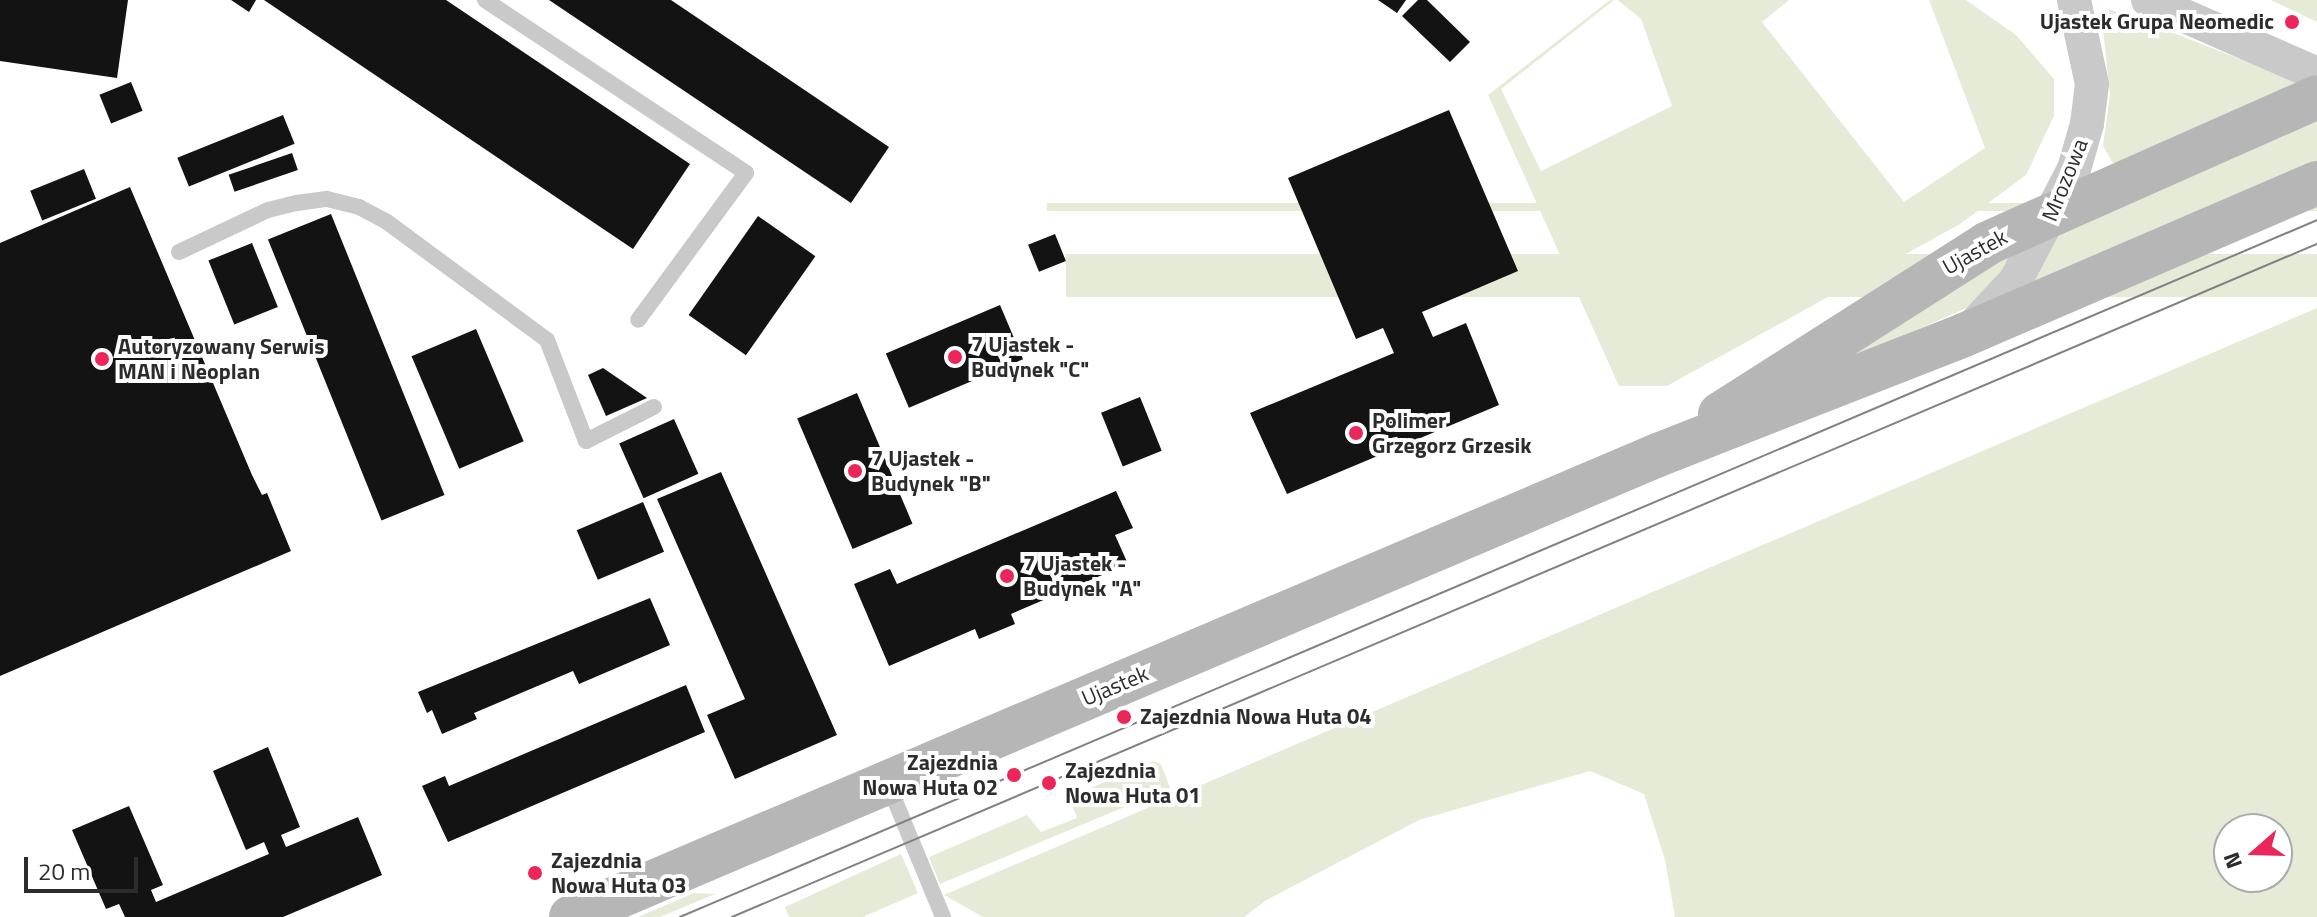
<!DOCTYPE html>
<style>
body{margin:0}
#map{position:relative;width:2317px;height:917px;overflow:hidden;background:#fff;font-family:"Titillium Web",sans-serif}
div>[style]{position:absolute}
.green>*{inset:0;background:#e6ebd8;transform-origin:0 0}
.building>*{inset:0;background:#131313;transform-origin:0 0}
.lane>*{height:16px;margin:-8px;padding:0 8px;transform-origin:8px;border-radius:8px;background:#c9c9c9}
.street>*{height:34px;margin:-17px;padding:0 17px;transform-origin:17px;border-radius:17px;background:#c9c9c9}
.secondary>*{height:44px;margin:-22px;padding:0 22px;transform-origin:22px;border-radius:22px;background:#b6b6b6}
.tram>*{height:2px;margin:-1px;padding:0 1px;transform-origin:1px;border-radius:1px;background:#818181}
.dots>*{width:22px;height:22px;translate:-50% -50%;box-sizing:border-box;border:4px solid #fff;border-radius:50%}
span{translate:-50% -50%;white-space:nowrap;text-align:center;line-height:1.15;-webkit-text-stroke:8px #fff;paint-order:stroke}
.poi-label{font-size:22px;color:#2c2c2c;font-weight:700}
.right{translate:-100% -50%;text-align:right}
.left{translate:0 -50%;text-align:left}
.street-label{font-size:22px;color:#2c2c2c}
.north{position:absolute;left:2213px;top:813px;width:80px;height:80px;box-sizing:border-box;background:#fff;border:2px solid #ababab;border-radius:50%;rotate:250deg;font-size:22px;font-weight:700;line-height:32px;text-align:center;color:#2c2c2c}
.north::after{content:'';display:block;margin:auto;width:28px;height:36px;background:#ec255a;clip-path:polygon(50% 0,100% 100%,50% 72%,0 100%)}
.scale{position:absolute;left:24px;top:857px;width:114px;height:36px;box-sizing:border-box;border:4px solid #2c2c2c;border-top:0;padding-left:10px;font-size:24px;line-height:28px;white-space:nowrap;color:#2c2c2c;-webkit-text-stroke:6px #fff;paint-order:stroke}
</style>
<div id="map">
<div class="green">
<i style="clip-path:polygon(1610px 0,1614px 0,1501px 89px,1541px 171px,1672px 106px,1641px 19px,1618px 0,1789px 0,1762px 22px,1904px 202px,1985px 148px,1929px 0,1966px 0,2016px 35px,2054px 79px,2054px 116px,2026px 175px,1960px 224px,1667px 386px,1619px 386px,1488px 95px)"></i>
<i style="clip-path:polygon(2271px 0,2317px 0,2317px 22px)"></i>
<i style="clip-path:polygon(2108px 9px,2145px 22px,2310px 86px,2126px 163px,2113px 163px,2103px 146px,2110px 95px,2102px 19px)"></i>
<i style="clip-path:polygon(2317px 113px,2317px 163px,2027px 287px,2069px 217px)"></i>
<i style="left:2317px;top:203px;width:8px;height:1270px;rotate:90deg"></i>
<i style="clip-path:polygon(2008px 252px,2011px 259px,1973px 305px,1804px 380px)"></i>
<i style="left:2317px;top:254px;width:43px;height:1251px;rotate:90deg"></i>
<i style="clip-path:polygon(evenodd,2317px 308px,2317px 917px,1675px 917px,1665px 860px,1644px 794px,1590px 771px,1419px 820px,1265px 901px,1244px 917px,983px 917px,944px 895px,2317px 308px,2229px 829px,2277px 829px,2277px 877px,2229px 877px,2229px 829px)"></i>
<i style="clip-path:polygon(1153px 761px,1161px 764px,1170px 788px,940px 884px,929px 857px,1027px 815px,1041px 832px,1077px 818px,1071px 803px,1077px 794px)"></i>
<i style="clip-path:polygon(901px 854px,918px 893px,863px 917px,789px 917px,785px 907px)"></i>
<i style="clip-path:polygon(694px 893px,715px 894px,660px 917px,638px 917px)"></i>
</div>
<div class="building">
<i style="clip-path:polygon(0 0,128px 0,117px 78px,0 61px)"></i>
<i style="clip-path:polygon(231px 0,256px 0,249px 12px)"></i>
<i style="clip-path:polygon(264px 0,446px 0,690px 164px,633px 249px)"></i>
<i style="clip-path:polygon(549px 0,671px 0,889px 147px,851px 203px)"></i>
<i style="clip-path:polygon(1378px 0,1406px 0,1397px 13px)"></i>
<i style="clip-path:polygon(1418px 0,1427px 0,1470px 42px,1450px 62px,1402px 16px)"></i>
<i style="left:131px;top:82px;width:31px;height:34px;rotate:68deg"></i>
<i style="clip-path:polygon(1449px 110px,1518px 271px,1422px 312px,1433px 337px,1466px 323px,1499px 405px,1287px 494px,1250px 413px,1394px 353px,1383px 328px,1356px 339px,1288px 178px)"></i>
<i style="left:283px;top:115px;width:31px;height:114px;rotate:68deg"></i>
<i style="left:292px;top:153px;width:18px;height:67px;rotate:71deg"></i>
<i style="left:84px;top:169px;width:32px;height:58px;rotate:68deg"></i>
<i style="clip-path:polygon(130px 187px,252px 475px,262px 495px,267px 493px,291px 551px,0 676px,0 243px)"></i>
<i style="left:331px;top:214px;width:303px;height:68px;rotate:68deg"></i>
<i style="left:758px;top:216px;width:70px;height:121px;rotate:35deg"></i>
<i style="left:1055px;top:234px;width:29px;height:29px;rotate:68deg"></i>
<i style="left:252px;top:243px;width:69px;height:47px;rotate:68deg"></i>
<i style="left:1000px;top:305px;width:59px;height:124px;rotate:67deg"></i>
<i style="left:476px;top:329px;width:122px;height:70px;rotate:67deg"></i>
<i style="clip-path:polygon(603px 368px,647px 398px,606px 416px,588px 375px)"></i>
<i style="left:857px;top:393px;width:142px;height:65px;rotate:67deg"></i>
<i style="left:1140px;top:397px;width:58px;height:42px;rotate:68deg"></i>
<i style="left:674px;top:419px;width:60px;height:60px;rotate:66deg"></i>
<i style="clip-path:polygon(721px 472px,837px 735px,735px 779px,707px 715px,745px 699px,657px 499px)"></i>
<i style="clip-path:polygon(1116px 491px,1133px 528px,1115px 535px,1128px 564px,1011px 614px,1015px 624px,979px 639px,975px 629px,889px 666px,854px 584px,890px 569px,897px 584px)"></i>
<i style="left:643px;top:502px;width:54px;height:72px;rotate:67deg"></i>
<i style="clip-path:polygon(650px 598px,670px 645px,579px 684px,573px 671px,474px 713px,477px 719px,442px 734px,432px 710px,427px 713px,418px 692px)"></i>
<i style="clip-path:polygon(686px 685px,705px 732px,448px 842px,422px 786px,445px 776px,449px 786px)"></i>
<i style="clip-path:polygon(268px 747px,300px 827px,281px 835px,286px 847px,358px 817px,382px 875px,283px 917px,125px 917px,119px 904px,106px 909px,72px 830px,129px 806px,163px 885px,151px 890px,156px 902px,269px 854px,264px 842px,246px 850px,213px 771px)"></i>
</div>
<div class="lane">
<i style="left:485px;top:0;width:313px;rotate:33.5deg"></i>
<i style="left:746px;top:173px;width:182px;rotate:126.3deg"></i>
<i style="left:179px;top:252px;width:98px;rotate:-25.3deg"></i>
<i style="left:268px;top:210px;width:30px;rotate:-14deg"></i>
<i style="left:297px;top:203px;width:30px;rotate:-8deg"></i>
<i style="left:327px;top:199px;width:33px;rotate:14deg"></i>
<i style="left:359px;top:207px;width:32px;rotate:28deg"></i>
<i style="left:387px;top:222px;width:199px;rotate:36.4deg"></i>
<i style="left:547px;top:340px;width:108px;rotate:68.9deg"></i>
<i style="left:586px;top:441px;width:76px;rotate:-26.6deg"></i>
<i style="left:888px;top:784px;width:144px;rotate:67.5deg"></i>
</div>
<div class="street">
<i style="left:2148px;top:0;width:184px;rotate:23.6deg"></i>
<i style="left:1972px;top:327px;width:64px;rotate:-46.9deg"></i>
<i style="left:2016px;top:280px;width:125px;rotate:-62.4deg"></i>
<i style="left:2074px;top:169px;width:47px;rotate:-73.9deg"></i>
<i style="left:2087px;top:124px;width:40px;rotate:-82.9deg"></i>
<i style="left:2092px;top:84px;width:86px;rotate:-102.1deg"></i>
</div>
<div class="secondary">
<i style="left:1720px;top:414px;width:318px;rotate:-32.5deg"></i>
<i style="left:1988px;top:243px;width:360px;rotate:-23.9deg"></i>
<i style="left:571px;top:917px;width:1181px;rotate:-23.03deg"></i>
<i style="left:1658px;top:455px;width:329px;rotate:-21.4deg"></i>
<i style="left:1964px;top:335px;width:384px;rotate:-23.3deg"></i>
</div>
<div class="tram">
<i style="left:680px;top:917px;width:1779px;rotate:-23.06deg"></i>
<i style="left:732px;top:917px;width:1722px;rotate:-23.01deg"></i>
</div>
<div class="dots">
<i style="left:2292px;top:22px;background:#ec255a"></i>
<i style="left:955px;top:357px;background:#ec255a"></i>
<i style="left:102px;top:359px;background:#ec255a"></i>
<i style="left:1356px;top:433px;background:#ec255a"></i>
<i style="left:855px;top:471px;background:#ec255a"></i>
<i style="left:1007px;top:576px;background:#ec255a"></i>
<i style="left:1124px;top:717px;background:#ec255a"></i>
<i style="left:1014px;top:775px;background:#ec255a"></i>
<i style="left:1049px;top:783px;background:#ec255a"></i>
<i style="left:535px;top:873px;background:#ec255a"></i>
</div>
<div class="poi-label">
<span class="right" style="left:2274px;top:22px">Ujastek Grupa Neomedic</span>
<span class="left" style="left:971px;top:357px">7 Ujastek -<br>Budynek "C"</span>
<span class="left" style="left:118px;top:359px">Autoryzowany Serwis<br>MAN i Neoplan</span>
<span class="left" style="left:1372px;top:433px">Polimer<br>Grzegorz Grzesik</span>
<span class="left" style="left:871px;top:471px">7 Ujastek -<br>Budynek "B"</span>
<span class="left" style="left:1023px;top:576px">7 Ujastek -<br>Budynek "A"</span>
<span class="left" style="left:1140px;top:717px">Zajezdnia Nowa Huta 04</span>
<span class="right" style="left:998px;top:775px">Zajezdnia<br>Nowa Huta 02</span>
<span class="left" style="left:1065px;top:783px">Zajezdnia<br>Nowa Huta 01</span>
<span class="left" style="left:551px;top:873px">Zajezdnia<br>Nowa Huta 03</span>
</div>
<div class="street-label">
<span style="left:2065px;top:180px;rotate:-68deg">Mrozowa</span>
<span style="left:1975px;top:252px;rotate:-29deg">Ujastek</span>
<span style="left:1115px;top:686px;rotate:-23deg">Ujastek</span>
</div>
<div class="north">N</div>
<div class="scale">20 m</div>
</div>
